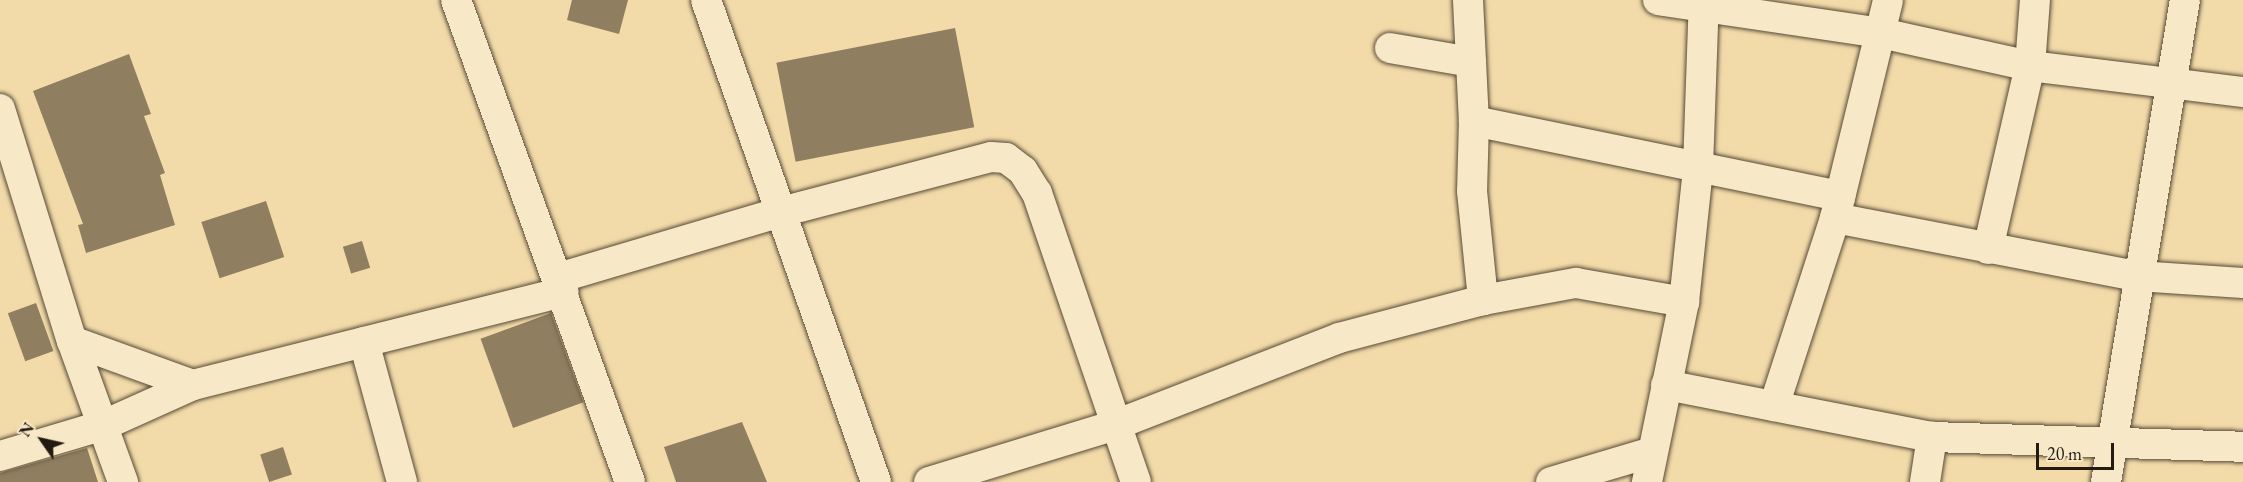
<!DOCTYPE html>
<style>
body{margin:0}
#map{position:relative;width:2243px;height:482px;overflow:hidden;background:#f3dba9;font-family:"EB Garamond",serif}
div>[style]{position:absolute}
.building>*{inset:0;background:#8f7e60;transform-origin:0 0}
.roads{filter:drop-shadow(0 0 2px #574a37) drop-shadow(0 0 2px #574a37)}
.street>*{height:30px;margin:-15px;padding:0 15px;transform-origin:15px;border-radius:15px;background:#f7e8c7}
span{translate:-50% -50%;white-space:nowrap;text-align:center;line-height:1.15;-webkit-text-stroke:4.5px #f7e8c7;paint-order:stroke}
.north{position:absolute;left:12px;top:410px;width:60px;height:60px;-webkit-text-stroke:4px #f7e8c7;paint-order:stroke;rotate:304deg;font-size:16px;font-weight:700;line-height:24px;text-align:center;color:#231a11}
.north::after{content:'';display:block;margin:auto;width:21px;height:27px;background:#231a11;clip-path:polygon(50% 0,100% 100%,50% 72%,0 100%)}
.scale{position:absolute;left:2036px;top:443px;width:78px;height:27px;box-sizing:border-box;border:3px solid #231a11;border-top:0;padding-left:8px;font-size:18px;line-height:21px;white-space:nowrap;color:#231a11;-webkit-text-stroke:4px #f7e8c7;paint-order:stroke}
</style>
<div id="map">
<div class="building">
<i style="clip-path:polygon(572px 0,628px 0,619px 34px,567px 20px)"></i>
<i style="left:955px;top:28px;width:101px;height:182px;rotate:79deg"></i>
<i style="clip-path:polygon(129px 54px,151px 114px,144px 116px,165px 173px,160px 175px,175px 225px,86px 253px,78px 225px,83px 224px,33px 91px)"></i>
<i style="left:266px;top:201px;width:59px;height:68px;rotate:72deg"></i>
<i style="left:362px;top:241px;width:28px;height:20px;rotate:73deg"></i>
<i style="left:36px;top:303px;width:51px;height:30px;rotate:70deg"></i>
<i style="left:551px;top:313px;width:95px;height:75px;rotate:70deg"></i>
<i style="clip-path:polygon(742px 422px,767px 482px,676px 482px,664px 447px)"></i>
<i style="left:283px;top:447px;width:29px;height:24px;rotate:72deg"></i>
<i style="clip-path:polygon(87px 448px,98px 482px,0 482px,0 473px)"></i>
</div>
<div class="roads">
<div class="street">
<i style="left:456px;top:0;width:512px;rotate:70.15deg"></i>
<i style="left:706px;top:0;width:511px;rotate:70.57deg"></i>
<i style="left:1468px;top:0;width:121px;rotate:87.2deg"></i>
<i style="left:1474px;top:121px;width:70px;rotate:91.6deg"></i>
<i style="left:1472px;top:191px;width:110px;rotate:84.2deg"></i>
<i style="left:1658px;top:0;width:225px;rotate:8.4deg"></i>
<i style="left:1881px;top:33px;width:153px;rotate:12.5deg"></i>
<i style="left:2030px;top:66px;width:215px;rotate:7deg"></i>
<i style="left:1390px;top:48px;width:82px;rotate:9.8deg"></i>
<i style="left:0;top:109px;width:243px;rotate:72.8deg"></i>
<i style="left:72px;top:341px;width:150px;rotate:70.1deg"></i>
<i style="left:1474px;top:121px;width:374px;rotate:11.6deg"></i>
<i style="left:1835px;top:218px;width:308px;rotate:10.9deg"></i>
<i style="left:2137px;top:276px;width:106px;rotate:3.8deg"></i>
<i style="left:1988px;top:249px;width:188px;rotate:-77.1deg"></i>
<i style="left:2030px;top:66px;width:66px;rotate:-85.7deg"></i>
<i style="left:558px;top:278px;width:233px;rotate:-16.5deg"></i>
<i style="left:781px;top:212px;width:217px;rotate:-14.7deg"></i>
<i style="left:991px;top:157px;width:15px;rotate:4deg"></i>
<i style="left:1006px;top:158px;width:21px;rotate:37deg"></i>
<i style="left:1023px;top:171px;width:26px;rotate:58deg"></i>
<i style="left:1037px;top:193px;width:305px;rotate:71.1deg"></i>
<i style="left:72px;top:341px;width:129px;rotate:20deg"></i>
<i style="left:364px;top:342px;width:145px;rotate:74.8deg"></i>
<i style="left:1666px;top:385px;width:271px;rotate:11.1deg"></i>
<i style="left:1932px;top:437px;width:311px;rotate:1.8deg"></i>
<i style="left:1774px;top:406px;width:198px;rotate:-72deg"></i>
<i style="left:1835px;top:218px;width:224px;rotate:-76.3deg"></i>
<i style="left:0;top:456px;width:109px;rotate:-16.6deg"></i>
<i style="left:104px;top:425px;width:98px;rotate:-24.2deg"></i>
<i style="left:193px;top:385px;width:382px;rotate:-14.1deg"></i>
<i style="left:929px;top:482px;width:195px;rotate:-17deg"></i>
<i style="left:1115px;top:425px;width:240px;rotate:-21.2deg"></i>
<i style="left:1339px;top:338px;width:149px;rotate:-14.8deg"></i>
<i style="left:1483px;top:300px;width:95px;rotate:-10.4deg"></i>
<i style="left:1576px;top:283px;width:110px;rotate:10deg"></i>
<i style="left:1551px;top:482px;width:105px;rotate:-16.5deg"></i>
<i style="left:1647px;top:482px;width:184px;rotate:-78.4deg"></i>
<i style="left:1684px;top:302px;width:135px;rotate:-84deg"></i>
<i style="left:1698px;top:168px;width:168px;rotate:-88deg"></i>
<i style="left:1925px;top:482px;width:46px;rotate:-81.2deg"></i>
<i style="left:2106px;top:482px;width:488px;rotate:-80.7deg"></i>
</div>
</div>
<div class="north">N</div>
<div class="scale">20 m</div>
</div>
